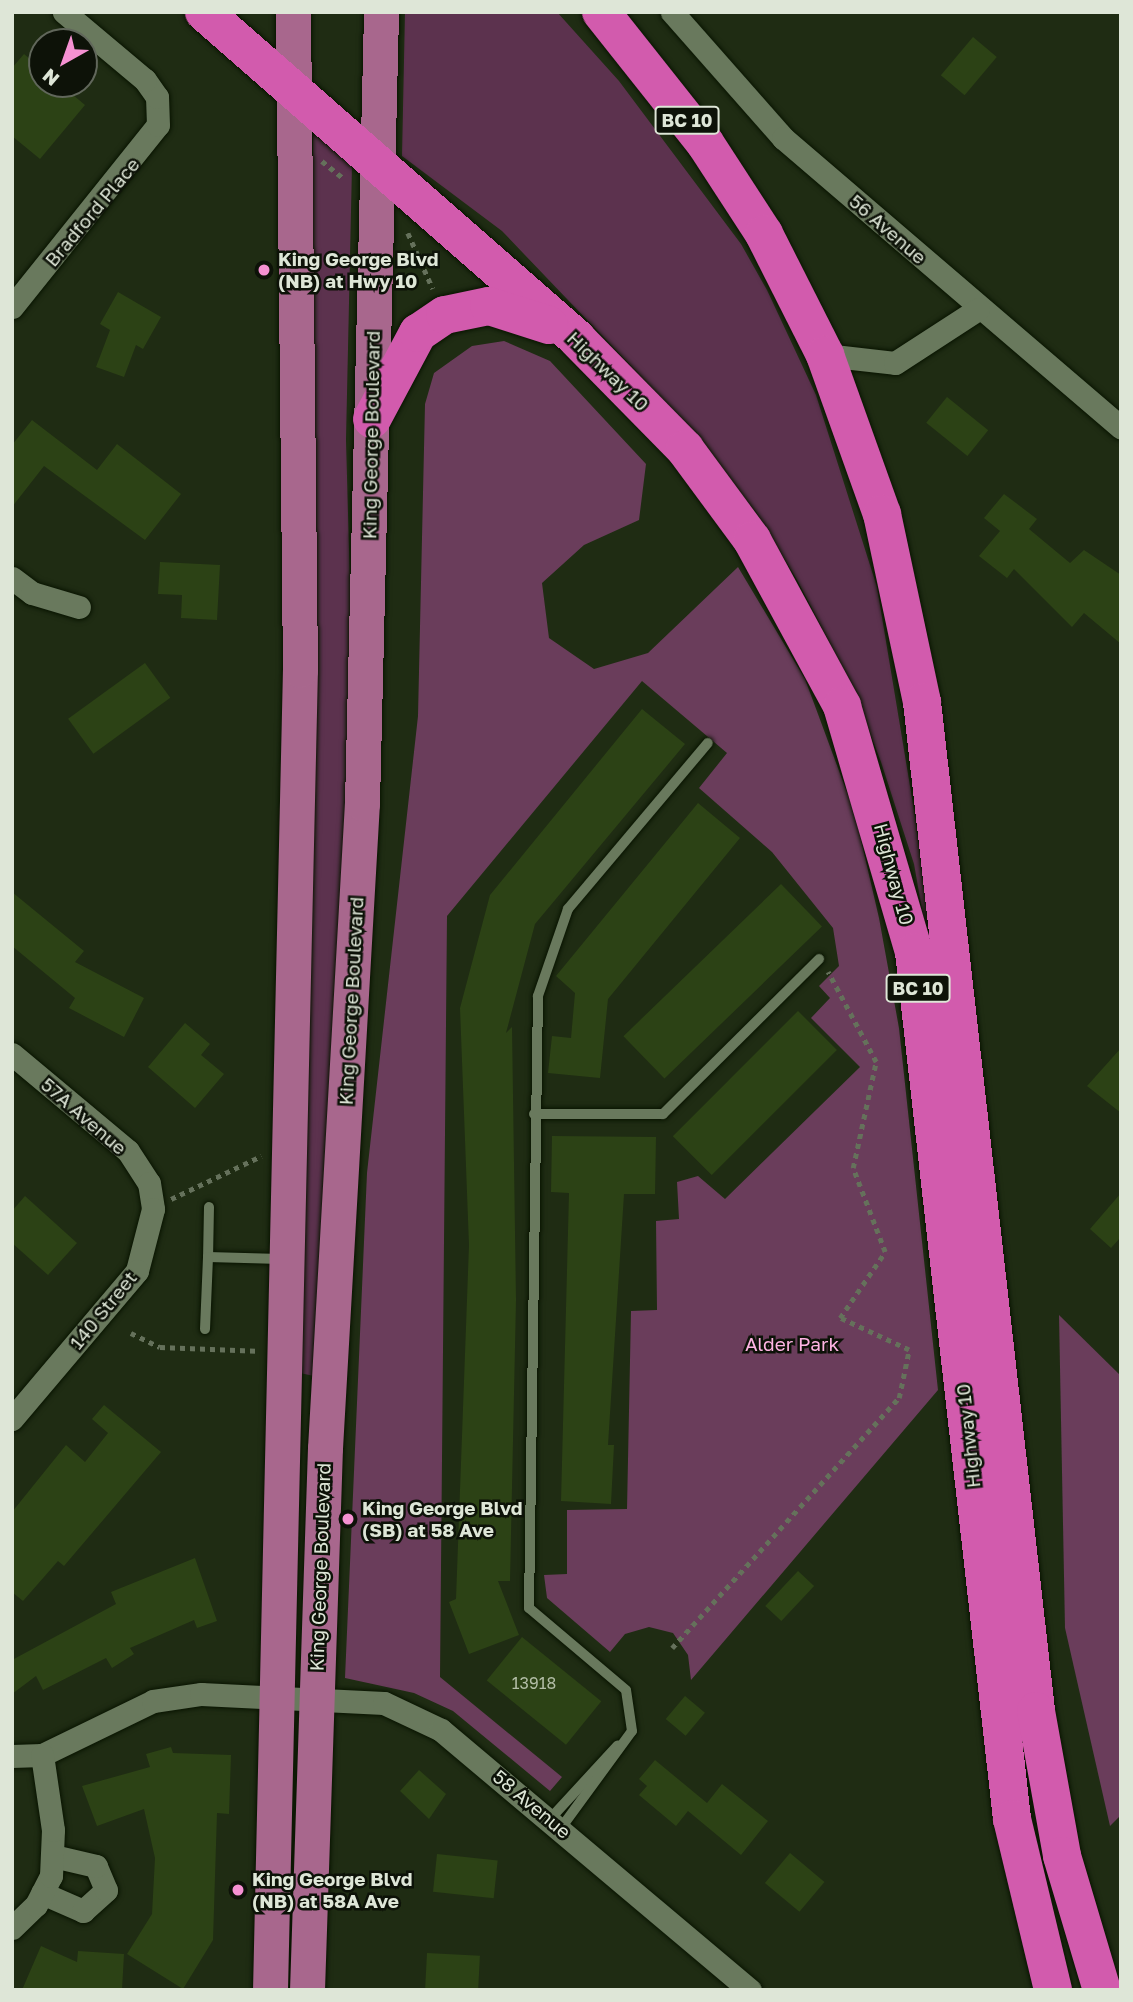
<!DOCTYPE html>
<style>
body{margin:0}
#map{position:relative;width:1133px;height:2002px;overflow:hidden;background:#1f2c13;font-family:"Golos Text",sans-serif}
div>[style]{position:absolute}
.green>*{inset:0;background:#5c324e}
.forest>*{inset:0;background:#6a3d5b}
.building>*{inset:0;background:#2c4215;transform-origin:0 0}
.path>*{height:4.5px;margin-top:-2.25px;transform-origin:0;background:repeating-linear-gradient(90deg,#65715b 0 5px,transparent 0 10px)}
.roads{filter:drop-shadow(0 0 2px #091401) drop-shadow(0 0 2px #091401)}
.lane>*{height:10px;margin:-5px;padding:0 5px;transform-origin:5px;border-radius:5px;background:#69795d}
.street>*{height:23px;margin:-11.5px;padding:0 11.5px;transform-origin:11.5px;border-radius:11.5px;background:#69795d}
.primary>*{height:35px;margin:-17.5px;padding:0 17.5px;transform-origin:17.5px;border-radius:17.5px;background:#a8678d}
.highway>*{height:38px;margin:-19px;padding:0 19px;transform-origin:19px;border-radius:19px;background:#d25bad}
.dots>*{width:19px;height:19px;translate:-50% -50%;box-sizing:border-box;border:4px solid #0d1208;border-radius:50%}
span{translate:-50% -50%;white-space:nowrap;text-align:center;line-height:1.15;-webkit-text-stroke:5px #0d1208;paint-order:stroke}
.number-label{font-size:16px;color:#b2bda6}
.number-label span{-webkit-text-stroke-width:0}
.shield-label span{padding:2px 5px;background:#0d1208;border:2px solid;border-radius:5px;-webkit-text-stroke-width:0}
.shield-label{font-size:18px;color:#dee6d7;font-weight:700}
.street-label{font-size:19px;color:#dee6d7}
.poi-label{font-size:19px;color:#dee6d7;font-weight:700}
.left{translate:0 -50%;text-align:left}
.park-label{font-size:19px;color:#feb4e3}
.frame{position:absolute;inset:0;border:14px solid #dee6d7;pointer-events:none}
.north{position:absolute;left:28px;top:28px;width:70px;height:70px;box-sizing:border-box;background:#0d1208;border:2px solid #61675b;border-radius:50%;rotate:220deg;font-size:19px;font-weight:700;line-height:28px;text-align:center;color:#dee6d7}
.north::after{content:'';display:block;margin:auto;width:24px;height:32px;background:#f591d2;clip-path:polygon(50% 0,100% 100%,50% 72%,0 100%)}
</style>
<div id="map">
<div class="green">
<i style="clip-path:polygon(405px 12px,557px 12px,619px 81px,741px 244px,767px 290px,816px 395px,877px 587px,914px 810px,941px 1019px,914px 864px,881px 762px,851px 684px,797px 580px,756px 512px,652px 388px,502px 231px,402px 156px)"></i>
<i style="clip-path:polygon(313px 133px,352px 166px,346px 440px,352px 658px,323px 1378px,300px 1373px,312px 832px)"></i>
</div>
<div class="forest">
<i style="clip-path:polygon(504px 341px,550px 361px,646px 464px,639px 520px,584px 545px,542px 583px,549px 638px,594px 669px,648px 653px,738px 567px,805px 679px,855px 814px,879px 918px,899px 1028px,938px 1390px,691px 1680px,688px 1655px,673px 1633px,649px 1627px,625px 1634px,610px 1652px,547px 1598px,544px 1575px,567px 1574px,567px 1510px,627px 1509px,631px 1311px,657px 1310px,656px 1221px,679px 1219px,677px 1182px,698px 1176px,725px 1199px,860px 1067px,811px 1018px,830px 998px,819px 986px,839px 966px,833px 928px,772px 852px,699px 788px,727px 753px,642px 681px,447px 916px,440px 1677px,562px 1777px,550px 1791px,453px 1711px,414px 1693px,345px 1678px,367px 1173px,418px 716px,425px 404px,434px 373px,472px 346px)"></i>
<i style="clip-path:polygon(1059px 1315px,1121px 1376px,1121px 1815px,1110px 1826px,1065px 1628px)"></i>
</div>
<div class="building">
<i style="left:973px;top:37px;width:31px;height:50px;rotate:40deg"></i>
<i style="clip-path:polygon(24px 54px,42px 69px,42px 84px,60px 84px,85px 105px,40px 159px,12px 136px,12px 68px)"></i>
<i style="clip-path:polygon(118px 292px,161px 317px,143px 349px,136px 345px,124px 377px,96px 367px,110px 330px,100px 324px)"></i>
<i style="left:947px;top:397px;width:53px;height:33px;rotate:39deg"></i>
<i style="clip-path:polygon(32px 420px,97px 470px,117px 444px,181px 494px,145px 540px,44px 466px,12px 507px,12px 445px)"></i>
<i style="clip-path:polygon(1004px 494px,1037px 519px,1029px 529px,1070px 563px,1084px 550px,1121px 575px,1121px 644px,1084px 613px,1072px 627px,1014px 569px,1007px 578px,979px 556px,1000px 531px,984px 518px)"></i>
<i style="clip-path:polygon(160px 562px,220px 565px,217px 620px,181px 618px,182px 595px,158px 594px)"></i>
<i style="left:145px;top:663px;width:43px;height:95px;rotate:54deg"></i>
<i style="clip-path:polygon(642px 709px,685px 744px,535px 924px,506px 1033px,512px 1027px,516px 1300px,510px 1581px,498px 1581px,519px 1635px,469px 1654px,449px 1602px,456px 1599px,469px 1245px,460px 1008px,490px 895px)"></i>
<i style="clip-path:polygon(698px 803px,740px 838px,608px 999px,600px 1078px,548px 1073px,552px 1036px,571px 1038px,575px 993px,556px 976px)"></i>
<i style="left:781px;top:884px;width:59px;height:219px;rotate:46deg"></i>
<i style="clip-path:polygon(12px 892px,84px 951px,75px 962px,144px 998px,124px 1037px,69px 1008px,75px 998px,12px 946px)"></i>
<i style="left:798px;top:1011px;width:55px;height:177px;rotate:45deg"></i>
<i style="clip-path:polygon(185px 1023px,210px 1044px,201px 1055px,224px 1074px,195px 1108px,148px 1067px)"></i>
<i style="clip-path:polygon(1121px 1048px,1121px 1113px,1087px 1086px)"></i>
<i style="clip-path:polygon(552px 1136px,656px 1137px,655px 1194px,624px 1194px,608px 1445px,614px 1445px,611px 1504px,561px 1501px,569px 1193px,551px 1192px)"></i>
<i style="clip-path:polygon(1121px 1193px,1121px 1237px,1111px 1248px,1090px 1229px)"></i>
<i style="clip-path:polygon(25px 1196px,77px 1243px,48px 1275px,12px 1243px,12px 1211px)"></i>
<i style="clip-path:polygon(104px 1405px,161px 1452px,64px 1566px,58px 1561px,23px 1601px,12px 1592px,12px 1512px,66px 1445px,85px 1462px,108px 1433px,92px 1419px)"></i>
<i style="clip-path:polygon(195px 1558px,217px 1621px,197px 1628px,194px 1620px,130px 1648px,134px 1654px,112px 1668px,106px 1658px,43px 1690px,36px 1676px,12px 1694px,12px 1660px,116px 1604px,111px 1592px)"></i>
<i style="left:798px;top:1571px;width:22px;height:48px;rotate:43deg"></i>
<i style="left:522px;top:1637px;width:102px;height:56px;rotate:39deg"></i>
<i style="left:685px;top:1696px;width:26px;height:30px;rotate:40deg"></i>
<i style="clip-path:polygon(171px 1747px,173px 1753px,231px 1755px,229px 1814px,217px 1813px,213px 1940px,183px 1989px,127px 1954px,152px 1914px,155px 1858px,144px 1809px,97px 1826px,82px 1786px,150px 1767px,146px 1754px)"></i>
<i style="clip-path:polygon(655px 1760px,707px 1803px,722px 1784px,768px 1821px,741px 1855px,688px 1811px,676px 1826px,639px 1795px,647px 1786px,639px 1779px)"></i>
<i style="clip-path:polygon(419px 1770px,446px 1794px,429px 1819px,400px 1791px)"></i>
<i style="left:790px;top:1853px;width:45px;height:39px;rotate:40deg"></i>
<i style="left:437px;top:1854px;width:61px;height:38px;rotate:6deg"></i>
<i style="clip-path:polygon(41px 1946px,77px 1962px,78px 1951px,124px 1954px,122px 1990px,22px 1990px)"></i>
<i style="left:427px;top:1953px;width:53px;height:37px;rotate:3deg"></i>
</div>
<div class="path">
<i style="left:322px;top:161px;width:26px;rotate:39deg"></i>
<i style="left:408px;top:233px;width:61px;rotate:65.9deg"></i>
<i style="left:171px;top:1199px;width:100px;rotate:-25.5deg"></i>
<i style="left:131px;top:1333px;width:32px;rotate:26deg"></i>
<i style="left:160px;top:1347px;width:99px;rotate:2.3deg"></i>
<i style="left:672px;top:1648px;width:338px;rotate:-47.8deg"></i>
<i style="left:899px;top:1398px;width:49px;rotate:-78.2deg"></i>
<i style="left:909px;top:1350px;width:76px;rotate:-155.1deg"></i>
<i style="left:840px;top:1318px;width:80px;rotate:-55.7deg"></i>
<i style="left:885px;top:1252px;width:90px;rotate:-110.9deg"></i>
<i style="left:853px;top:1168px;width:108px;rotate:-77.8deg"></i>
<i style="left:876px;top:1062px;width:102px;rotate:-118.1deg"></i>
</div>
<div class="roads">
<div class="lane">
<i style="left:534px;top:1114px;width:129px"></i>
<i style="left:663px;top:1114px;width:220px;rotate:-44.8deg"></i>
<i style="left:209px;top:1207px;width:50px;rotate:91.1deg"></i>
<i style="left:208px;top:1257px;width:73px;rotate:1.6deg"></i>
<i style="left:205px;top:1329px;width:72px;rotate:-87.6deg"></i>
<i style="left:550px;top:1819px;width:100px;rotate:-47.4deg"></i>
<i style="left:561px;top:1828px;width:120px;rotate:-53.8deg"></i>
<i style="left:632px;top:1731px;width:41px;rotate:-98.3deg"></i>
<i style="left:626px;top:1690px;width:127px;rotate:-139.8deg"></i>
<i style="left:529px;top:1608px;width:612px;rotate:-89.16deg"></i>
<i style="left:538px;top:996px;width:92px;rotate:-71deg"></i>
<i style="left:568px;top:909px;width:217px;rotate:-49.9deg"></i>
</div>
<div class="street">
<i style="left:672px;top:12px;width:168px;rotate:48.6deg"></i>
<i style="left:783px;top:138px;width:445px;rotate:40.6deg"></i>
<i style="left:12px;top:307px;width:233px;rotate:-51.3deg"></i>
<i style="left:158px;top:125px;width:28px;rotate:-92deg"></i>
<i style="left:157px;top:97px;width:21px;rotate:-125deg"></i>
<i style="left:145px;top:80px;width:106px;rotate:-140deg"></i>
<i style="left:825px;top:355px;width:70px;rotate:6.5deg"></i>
<i style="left:895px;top:363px;width:99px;rotate:-33deg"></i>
<i style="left:12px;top:578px;width:25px;rotate:37deg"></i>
<i style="left:32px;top:593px;width:49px;rotate:16.6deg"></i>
<i style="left:12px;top:1054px;width:151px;rotate:39.9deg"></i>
<i style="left:128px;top:1151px;width:38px;rotate:57deg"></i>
<i style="left:149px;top:1183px;width:26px;rotate:81deg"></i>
<i style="left:153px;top:1209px;width:64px;rotate:104.5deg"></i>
<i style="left:137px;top:1271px;width:194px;rotate:130.2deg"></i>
<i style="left:12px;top:1756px;width:30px;rotate:-2deg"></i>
<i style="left:42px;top:1755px;width:123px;rotate:-25.9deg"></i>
<i style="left:153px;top:1701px;width:49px;rotate:-8.3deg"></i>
<i style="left:201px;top:1694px;width:183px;rotate:2.8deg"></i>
<i style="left:384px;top:1703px;width:63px;rotate:25.3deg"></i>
<i style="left:441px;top:1730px;width:404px;rotate:40.1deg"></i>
<i style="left:42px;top:1893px;width:45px;rotate:23.7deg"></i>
<i style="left:83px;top:1911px;width:31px;rotate:-42deg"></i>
<i style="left:106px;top:1890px;width:26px;rotate:-113deg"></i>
<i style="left:96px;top:1866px;width:44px;rotate:-166.9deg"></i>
<i style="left:12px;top:1928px;width:33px;rotate:-44deg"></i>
<i style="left:36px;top:1905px;width:33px;rotate:-63deg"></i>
<i style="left:51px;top:1876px;width:46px;rotate:-87.5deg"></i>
<i style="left:53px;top:1830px;width:76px;rotate:-98.3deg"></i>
</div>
<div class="primary">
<i style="left:270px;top:1990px;width:1320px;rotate:-88.7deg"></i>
<i style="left:300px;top:670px;width:658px;rotate:-90.61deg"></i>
<i style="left:307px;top:1990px;width:542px;rotate:-88.1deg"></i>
<i style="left:325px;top:1448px;width:646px;rotate:-86.72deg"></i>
<i style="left:362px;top:803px;width:791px;rotate:-88.62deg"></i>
</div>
<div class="highway">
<i style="left:204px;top:12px;width:496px;rotate:41.2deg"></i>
<i style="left:577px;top:339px;width:154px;rotate:45.5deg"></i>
<i style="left:685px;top:449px;width:113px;rotate:53.6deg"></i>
<i style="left:752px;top:540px;width:189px;rotate:61.5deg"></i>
<i style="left:842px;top:706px;width:256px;rotate:73.7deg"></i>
<i style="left:914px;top:952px;width:873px;rotate:83.55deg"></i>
<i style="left:1012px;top:1819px;width:176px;rotate:76.5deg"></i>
<i style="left:601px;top:12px;width:167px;rotate:51.6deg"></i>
<i style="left:705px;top:143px;width:108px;rotate:57deg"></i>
<i style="left:764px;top:234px;width:136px;rotate:63.2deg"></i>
<i style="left:825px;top:355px;width:169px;rotate:70.3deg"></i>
<i style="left:882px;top:514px;width:192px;rotate:78deg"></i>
<i style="left:922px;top:702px;width:1015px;rotate:83.55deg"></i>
<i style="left:1036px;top:1711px;width:147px;rotate:79.8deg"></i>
<i style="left:1062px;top:1856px;width:140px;rotate:73.4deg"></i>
<i style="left:372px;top:419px;width:98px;rotate:-61.9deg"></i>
<i style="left:418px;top:333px;width:32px;rotate:-34deg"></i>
<i style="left:445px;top:315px;width:45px;rotate:-11.6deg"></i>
<i style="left:489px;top:306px;width:63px;rotate:17.6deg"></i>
</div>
</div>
<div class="dots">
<i style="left:264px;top:270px;background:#f591d2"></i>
<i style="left:348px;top:1519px;background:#f591d2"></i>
<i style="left:238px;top:1890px;background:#f591d2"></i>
</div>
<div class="number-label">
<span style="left:534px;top:1683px">13918</span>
</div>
<div class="shield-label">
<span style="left:687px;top:120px">BC 10</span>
<span style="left:918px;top:988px">BC 10</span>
</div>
<div class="street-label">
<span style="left:92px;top:212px;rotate:-50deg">Bradford Place</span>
<span style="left:888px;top:229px;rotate:41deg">56 Avenue</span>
<span style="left:608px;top:371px;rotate:44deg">Highway 10</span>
<span style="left:371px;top:435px;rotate:-89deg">King George Boulevard</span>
<span style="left:894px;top:874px;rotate:75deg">Highway 10</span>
<span style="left:351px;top:1001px;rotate:-87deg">King George Boulevard</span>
<span style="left:84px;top:1116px;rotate:41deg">57A Avenue</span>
<span style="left:103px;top:1310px;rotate:-51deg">140 Street</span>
<span style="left:968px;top:1436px;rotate:-96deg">Highway 10</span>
<span style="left:320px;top:1567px;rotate:-88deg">King George Boulevard</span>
<span style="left:532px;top:1804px;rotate:40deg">58 Avenue</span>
</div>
<div class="poi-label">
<span class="left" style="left:278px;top:270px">King George Blvd<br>(NB) at Hwy 10</span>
<span class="left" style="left:362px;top:1519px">King George Blvd<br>(SB) at 58 Ave</span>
<span class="left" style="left:252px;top:1890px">King George Blvd<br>(NB) at 58A Ave</span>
</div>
<div class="park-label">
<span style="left:792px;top:1344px">Alder Park</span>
</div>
<div class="frame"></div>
<div class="north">N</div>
</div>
